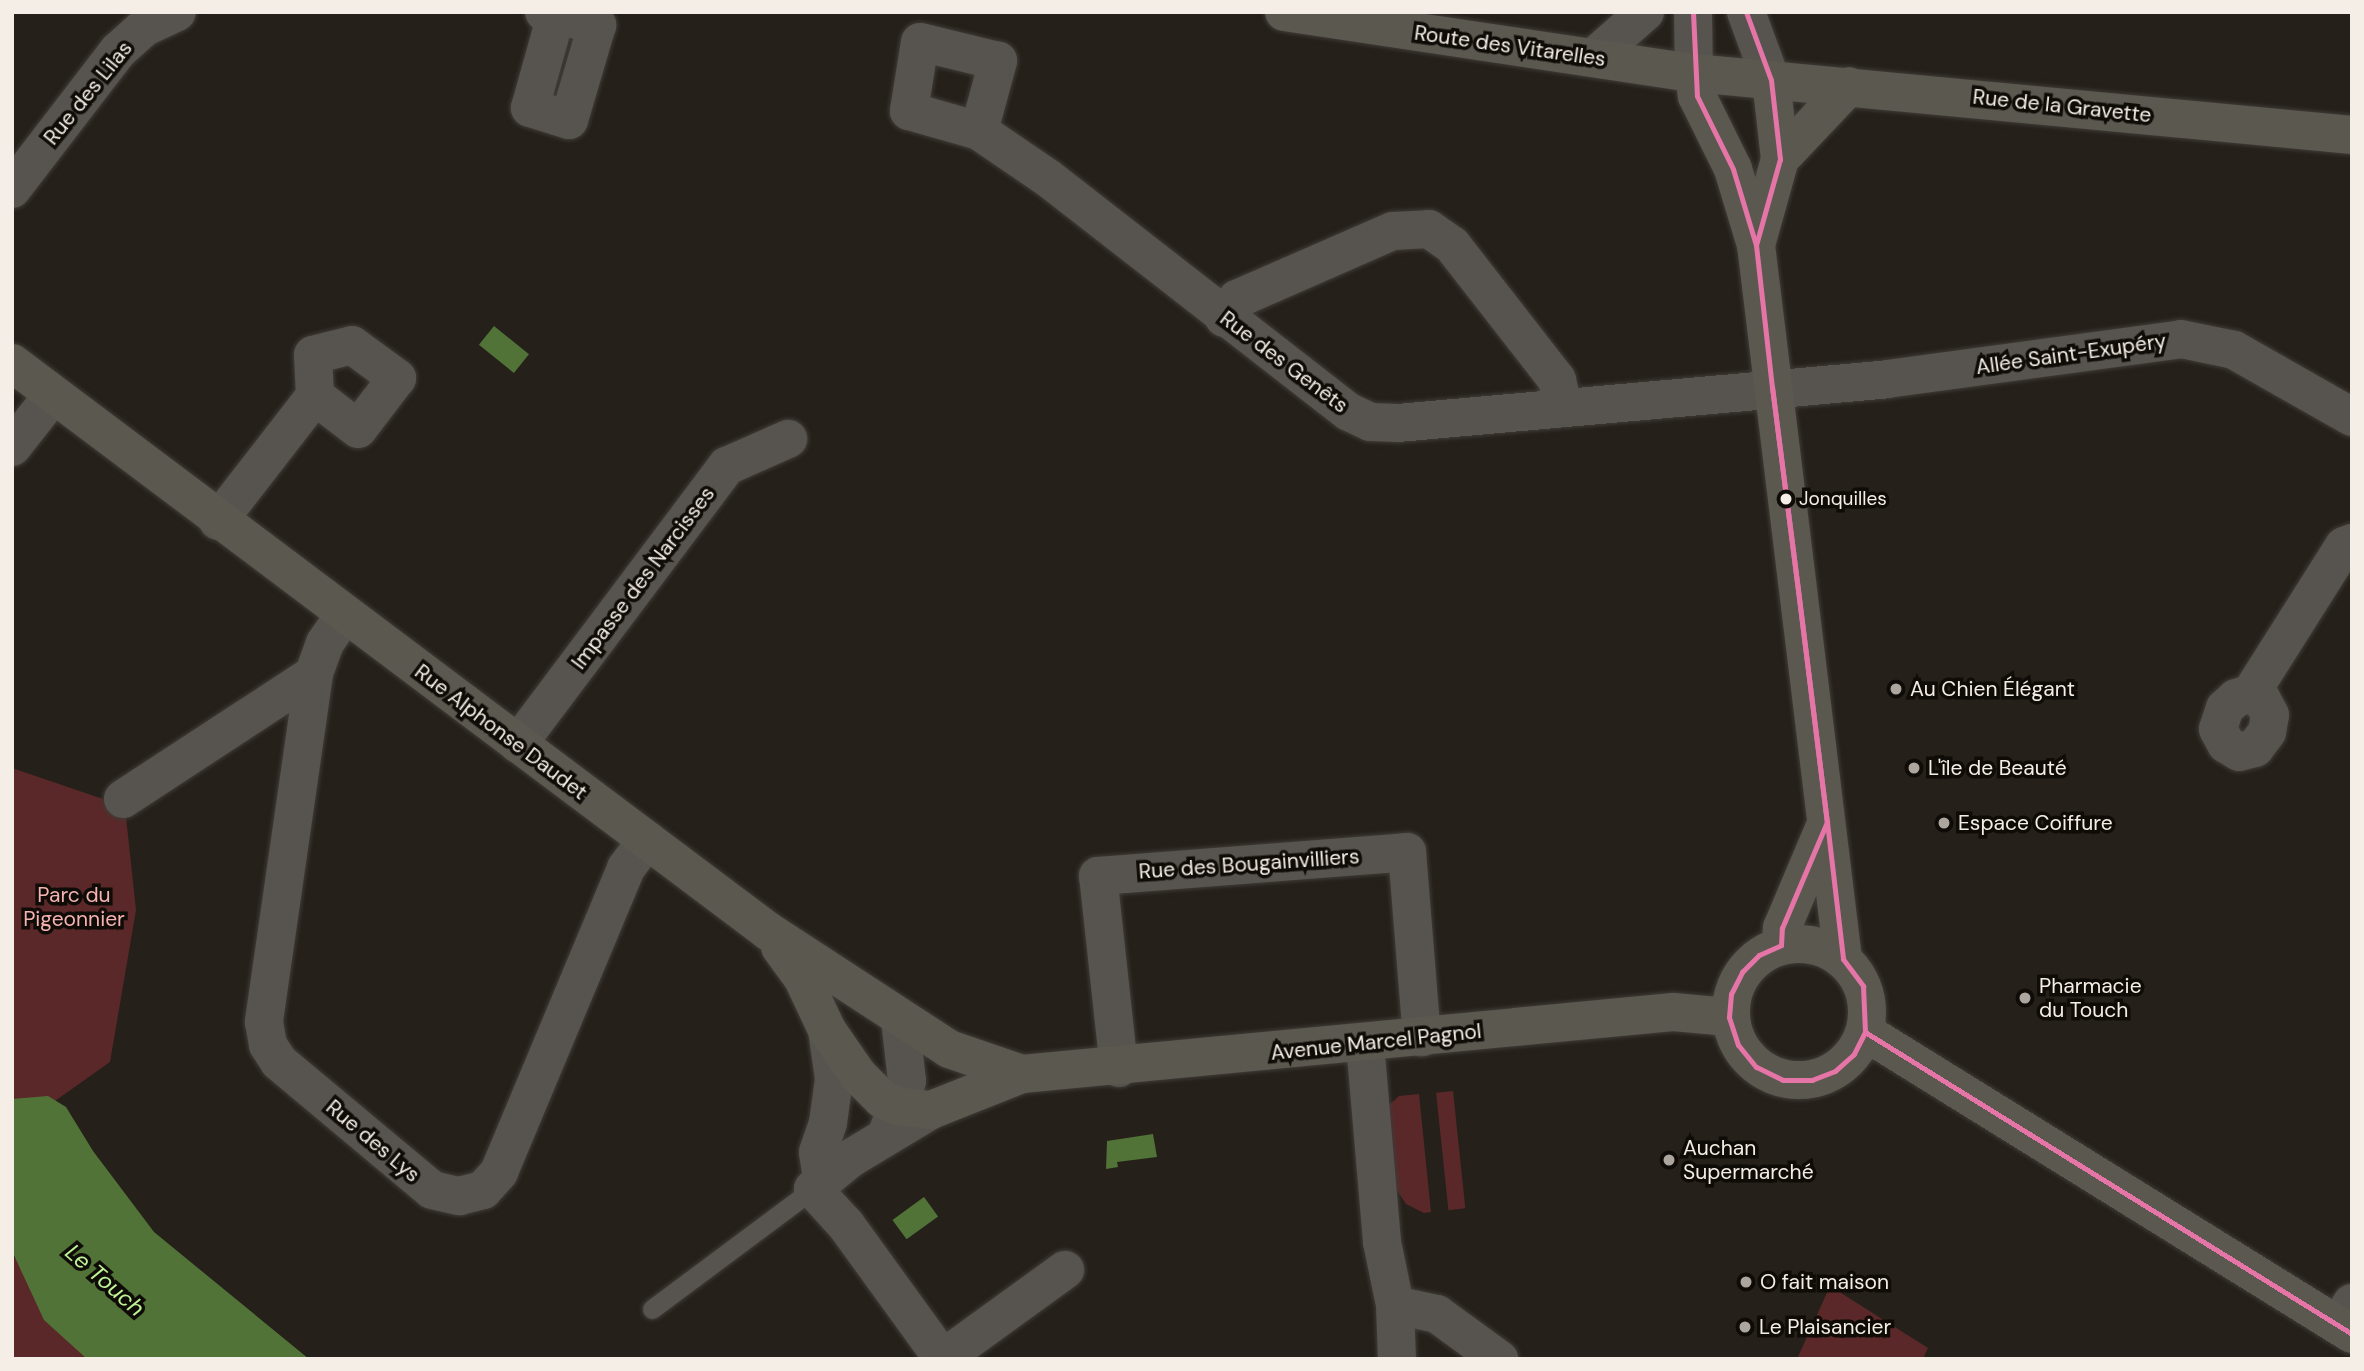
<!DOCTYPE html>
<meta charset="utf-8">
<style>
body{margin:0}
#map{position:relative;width:2364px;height:1371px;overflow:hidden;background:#25201a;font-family:"DM Sans",sans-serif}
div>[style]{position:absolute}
.green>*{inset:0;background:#5a2829;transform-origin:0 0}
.water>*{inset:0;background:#527338;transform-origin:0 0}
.roads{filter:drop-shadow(0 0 2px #403b37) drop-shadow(0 0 2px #403b37)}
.lane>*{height:19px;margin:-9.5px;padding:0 9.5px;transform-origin:9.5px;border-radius:9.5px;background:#57544f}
.street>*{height:38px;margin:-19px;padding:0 19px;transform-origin:19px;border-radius:19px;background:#57544f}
.secondary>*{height:38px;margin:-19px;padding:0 19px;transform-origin:19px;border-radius:19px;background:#5b5850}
.secondary>.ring{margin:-19px;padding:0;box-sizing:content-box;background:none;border:38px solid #5b5850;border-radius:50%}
.bus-1>*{height:5px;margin:-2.5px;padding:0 2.5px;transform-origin:2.5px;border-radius:2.5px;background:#e675a7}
.dots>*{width:19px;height:19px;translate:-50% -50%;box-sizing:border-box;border:4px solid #0f0b07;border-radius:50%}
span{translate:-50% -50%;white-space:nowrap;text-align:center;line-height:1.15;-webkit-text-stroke:7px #0f0b07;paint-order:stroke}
.bus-label{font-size:19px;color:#f4eee6}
.left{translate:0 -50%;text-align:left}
.street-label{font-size:21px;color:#f4eee6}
.poi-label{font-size:21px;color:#f4eee6}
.park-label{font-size:21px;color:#f5b2b1}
.water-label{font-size:23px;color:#bef398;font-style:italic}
.frame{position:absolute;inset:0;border:14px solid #f4eee6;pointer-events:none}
</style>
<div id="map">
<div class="green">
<i style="clip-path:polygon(12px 768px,103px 799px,126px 817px,136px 910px,110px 1062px,21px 1125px,12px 1120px)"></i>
<i style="left:1453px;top:1091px;width:118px;height:17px;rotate:84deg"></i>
<i style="clip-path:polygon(1419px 1094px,1431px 1212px,1424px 1213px,1406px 1204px,1394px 1186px,1389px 1105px,1399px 1096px)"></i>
<i style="clip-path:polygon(12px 1256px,146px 1359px,12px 1359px)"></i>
<i style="clip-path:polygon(1830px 1286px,1928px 1348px,1923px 1359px,1797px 1359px)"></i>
</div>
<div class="water">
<i style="left:494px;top:326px;width:45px;height:24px;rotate:39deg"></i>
<i style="clip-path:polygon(48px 1096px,66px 1107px,93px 1151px,154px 1232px,309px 1359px,87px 1359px,44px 1320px,12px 1251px,12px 1099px)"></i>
<i style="clip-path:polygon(1153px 1134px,1157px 1157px,1117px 1162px,1118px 1167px,1106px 1169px,1107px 1141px)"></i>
<i style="left:924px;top:1197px;width:24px;height:39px;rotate:54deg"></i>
</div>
<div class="roads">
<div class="lane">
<i style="left:652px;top:1309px;width:201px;rotate:-36.7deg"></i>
</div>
<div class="street">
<i style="left:544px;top:12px;width:55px;rotate:13.8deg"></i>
<i style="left:597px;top:25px;width:99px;rotate:106.4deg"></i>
<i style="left:569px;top:120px;width:41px;rotate:-162.9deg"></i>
<i style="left:530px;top:108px;width:97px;rotate:-74.4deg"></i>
<i style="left:1693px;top:12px;width:61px;rotate:89.1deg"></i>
<i style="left:1746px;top:12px;width:72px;rotate:69.8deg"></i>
<i style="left:1594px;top:57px;width:68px;rotate:-41.4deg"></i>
<i style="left:979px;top:131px;width:73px;rotate:-74.8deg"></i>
<i style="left:998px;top:61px;width:80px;rotate:-166.3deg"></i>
<i style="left:920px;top:42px;width:70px;rotate:99.1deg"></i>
<i style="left:909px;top:111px;width:73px;rotate:15.9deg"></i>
<i style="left:979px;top:131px;width:83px;rotate:34.3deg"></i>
<i style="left:1048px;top:178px;width:381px;rotate:37.9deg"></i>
<i style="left:1349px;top:412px;width:23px;rotate:25deg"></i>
<i style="left:1370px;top:422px;width:28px;rotate:2deg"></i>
<i style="left:1398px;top:423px;width:491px;rotate:-5.1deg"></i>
<i style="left:1887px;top:379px;width:297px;rotate:-7.7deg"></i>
<i style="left:2181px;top:339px;width:54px;rotate:11.7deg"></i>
<i style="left:2234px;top:350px;width:136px;rotate:29.6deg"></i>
<i style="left:12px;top:189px;width:174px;rotate:-52.5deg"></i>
<i style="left:118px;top:51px;width:36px;rotate:-42deg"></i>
<i style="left:145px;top:27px;width:35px;rotate:-25deg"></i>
<i style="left:1224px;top:318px;width:23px;rotate:-56deg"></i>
<i style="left:1237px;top:299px;width:170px;rotate:-23.6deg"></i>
<i style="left:1393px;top:231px;width:36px;rotate:-3deg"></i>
<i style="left:1429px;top:229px;width:28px;rotate:35deg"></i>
<i style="left:1452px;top:245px;width:171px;rotate:52.1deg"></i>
<i style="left:1557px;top:380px;width:28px;rotate:77deg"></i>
<i style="left:12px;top:447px;width:66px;rotate:-51.7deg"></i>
<i style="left:218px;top:521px;width:158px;rotate:-52.2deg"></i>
<i style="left:315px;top:396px;width:41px;rotate:-92.8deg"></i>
<i style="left:313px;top:355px;width:40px;rotate:-14.4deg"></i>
<i style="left:352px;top:345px;width:56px;rotate:36.3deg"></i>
<i style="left:397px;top:378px;width:64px;rotate:127.4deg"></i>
<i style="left:358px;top:429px;width:54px;rotate:-142.5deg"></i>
<i style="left:344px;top:615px;width:34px;rotate:124deg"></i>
<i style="left:325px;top:643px;width:33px;rotate:110deg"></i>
<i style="left:314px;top:674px;width:352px;rotate:98.2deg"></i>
<i style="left:264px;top:1022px;width:23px;rotate:80deg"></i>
<i style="left:268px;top:1045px;width:20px;rotate:57deg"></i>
<i style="left:279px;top:1062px;width:199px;rotate:39.9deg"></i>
<i style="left:432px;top:1190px;width:28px;rotate:13deg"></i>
<i style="left:459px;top:1196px;width:25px;rotate:-14deg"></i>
<i style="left:483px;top:1190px;width:24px;rotate:-48deg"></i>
<i style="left:499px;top:1172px;width:329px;rotate:-67.3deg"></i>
<i style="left:626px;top:868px;width:35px;rotate:-53deg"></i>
<i style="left:2251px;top:693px;width:174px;rotate:-57.7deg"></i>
<i style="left:2344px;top:546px;width:9px;rotate:-21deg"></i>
<i style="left:2251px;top:693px;width:13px;rotate:32deg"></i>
<i style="left:2262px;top:700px;width:17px;rotate:62deg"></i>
<i style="left:2270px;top:715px;width:17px;rotate:100deg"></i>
<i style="left:2267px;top:732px;width:20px;rotate:127deg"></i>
<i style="left:2255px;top:748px;width:16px;rotate:166deg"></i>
<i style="left:2239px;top:752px;width:15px;rotate:-148deg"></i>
<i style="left:2226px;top:744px;width:17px;rotate:-118deg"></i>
<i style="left:2218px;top:729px;width:22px;rotate:-72deg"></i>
<i style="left:2225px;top:708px;width:15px;rotate:-42deg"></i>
<i style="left:2236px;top:698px;width:16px;rotate:-18deg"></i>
<i style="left:518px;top:744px;width:348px;rotate:-53.1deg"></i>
<i style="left:727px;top:466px;width:67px;rotate:-23.9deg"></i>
<i style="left:123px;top:799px;width:228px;rotate:-33.2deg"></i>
<i style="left:1365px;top:1043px;width:200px;rotate:85.1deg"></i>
<i style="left:1382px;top:1242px;width:64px;rotate:78.3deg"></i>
<i style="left:1395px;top:1305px;width:54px;rotate:87.9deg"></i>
<i style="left:1119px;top:1068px;width:193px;rotate:-96.2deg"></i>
<i style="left:1098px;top:876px;width:310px;rotate:-4.4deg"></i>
<i style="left:1407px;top:852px;width:186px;rotate:85.4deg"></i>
<i style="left:931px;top:1110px;width:93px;rotate:149deg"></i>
<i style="left:851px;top:1158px;width:49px;rotate:140.8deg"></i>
<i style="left:813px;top:1189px;width:49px;rotate:47.5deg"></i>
<i style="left:846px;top:1225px;width:165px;rotate:54.1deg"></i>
<i style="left:886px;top:1136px;width:59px;rotate:-69.1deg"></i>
<i style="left:907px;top:1081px;width:61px;rotate:-96.5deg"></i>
<i style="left:822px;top:1178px;width:26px;rotate:-99deg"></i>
<i style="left:818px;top:1152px;width:31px;rotate:-71deg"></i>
<i style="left:828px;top:1123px;width:44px;rotate:-82.2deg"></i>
<i style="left:834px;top:1079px;width:49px;rotate:-98.1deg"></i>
<i style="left:1395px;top:1305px;width:43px;rotate:12.1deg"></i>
<i style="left:1437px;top:1314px;width:77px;rotate:36deg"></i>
<i style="left:2338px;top:1325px;width:26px;rotate:-58deg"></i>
<i style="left:942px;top:1359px;width:152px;rotate:-35.9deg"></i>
</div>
<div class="secondary">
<i style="left:1284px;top:12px;width:415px;rotate:8.5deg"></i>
<i style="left:1694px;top:73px;width:661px;rotate:5.38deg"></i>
<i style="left:1694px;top:73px;width:23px;rotate:83deg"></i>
<i style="left:1697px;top:96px;width:81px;rotate:63.7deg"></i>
<i style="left:1733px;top:169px;width:79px;rotate:73.2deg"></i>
<i style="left:1756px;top:245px;width:719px;rotate:83.05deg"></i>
<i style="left:1780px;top:159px;width:100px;rotate:-46.6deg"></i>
<i style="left:1756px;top:245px;width:89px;rotate:-74.4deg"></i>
<i style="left:1780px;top:159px;width:80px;rotate:-96.5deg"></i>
<i style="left:12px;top:363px;width:946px;rotate:36.92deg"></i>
<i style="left:768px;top:931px;width:216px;rotate:33.1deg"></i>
<i style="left:949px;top:1049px;width:77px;rotate:18.9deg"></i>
<i class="ring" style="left:1731px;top:944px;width:98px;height:98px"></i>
<i style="left:1781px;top:945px;width:17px;rotate:-87deg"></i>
<i style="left:1782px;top:928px;width:113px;rotate:-67.1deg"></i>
<i style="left:780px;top:947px;width:39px;rotate:54deg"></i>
<i style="left:803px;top:979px;width:56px;rotate:64.8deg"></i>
<i style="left:827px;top:1030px;width:55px;rotate:55.4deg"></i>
<i style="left:858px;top:1075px;width:34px;rotate:45deg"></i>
<i style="left:882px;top:1099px;width:17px;rotate:25deg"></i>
<i style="left:897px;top:1106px;width:34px;rotate:7deg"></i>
<i style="left:931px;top:1110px;width:98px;rotate:-21.6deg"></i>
<i style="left:1022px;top:1074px;width:654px;rotate:-5.44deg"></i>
<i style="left:1673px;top:1012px;width:56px;rotate:5.1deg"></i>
<i style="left:1865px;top:1032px;width:573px;rotate:31.8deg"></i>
</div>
</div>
<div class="bus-1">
<i style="left:1693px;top:12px;width:84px;rotate:87.3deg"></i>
<i style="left:1697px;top:96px;width:81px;rotate:63.7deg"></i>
<i style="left:1733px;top:169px;width:79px;rotate:73.2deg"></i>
<i style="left:1746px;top:12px;width:72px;rotate:69.8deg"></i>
<i style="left:1771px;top:80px;width:80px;rotate:83.5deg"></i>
<i style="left:1780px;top:159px;width:89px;rotate:105.6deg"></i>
<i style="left:1756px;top:245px;width:143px;rotate:83.6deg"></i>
<i style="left:1772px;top:387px;width:205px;rotate:82.7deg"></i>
<i style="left:1772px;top:387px;width:205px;rotate:82.7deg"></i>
<i style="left:1798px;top:590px;width:234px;rotate:82.9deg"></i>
<i style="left:1798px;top:590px;width:234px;rotate:82.9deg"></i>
<i style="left:1827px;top:822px;width:138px;rotate:83.3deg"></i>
<i style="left:1843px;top:959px;width:34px;rotate:53deg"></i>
<i style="left:1863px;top:986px;width:46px;rotate:87.5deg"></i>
<i style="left:1865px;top:1032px;width:25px;rotate:117deg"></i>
<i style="left:1854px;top:1054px;width:25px;rotate:138deg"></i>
<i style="left:1835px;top:1071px;width:25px;rotate:159deg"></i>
<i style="left:1812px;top:1080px;width:29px;rotate:180deg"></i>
<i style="left:1783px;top:1080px;width:30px;rotate:-154deg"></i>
<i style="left:1756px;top:1067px;width:28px;rotate:-129deg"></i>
<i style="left:1738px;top:1045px;width:29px;rotate:-108deg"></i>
<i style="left:1729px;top:1017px;width:23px;rotate:-85deg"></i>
<i style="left:1731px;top:994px;width:25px;rotate:-63deg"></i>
<i style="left:1742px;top:972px;width:24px;rotate:-45deg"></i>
<i style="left:1759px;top:955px;width:24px;rotate:-24deg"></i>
<i style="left:1781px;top:945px;width:17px;rotate:-87deg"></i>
<i style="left:1782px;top:928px;width:115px;rotate:-67deg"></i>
<i style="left:1865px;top:1032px;width:573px;rotate:31.8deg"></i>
</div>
<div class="dots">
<i style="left:1786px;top:499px;background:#f4eee6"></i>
<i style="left:1896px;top:689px;background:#aca69f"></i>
<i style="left:1914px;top:768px;background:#aca69f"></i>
<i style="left:1944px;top:823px;background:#aca69f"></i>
<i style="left:2025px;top:998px;background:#aca69f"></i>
<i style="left:1669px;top:1160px;background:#aca69f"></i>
<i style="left:1746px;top:1282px;background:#aca69f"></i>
<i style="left:1745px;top:1327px;background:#aca69f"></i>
</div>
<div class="bus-label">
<span class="left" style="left:1799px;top:499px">Jonquilles</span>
</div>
<div class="street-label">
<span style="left:1510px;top:46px;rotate:8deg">Route des Vitarelles</span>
<span style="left:88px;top:93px;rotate:-51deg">Rue des Lilas</span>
<span style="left:2062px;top:106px;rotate:6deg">Rue de la Gravette</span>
<span style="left:2071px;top:354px;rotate:-8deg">Allée Saint-Exupéry</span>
<span style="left:1284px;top:362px;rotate:37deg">Rue des Genêts</span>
<span style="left:643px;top:578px;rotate:-53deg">Impasse des Narcisses</span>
<span style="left:501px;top:732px;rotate:37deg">Rue Alphonse Daudet</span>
<span style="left:1249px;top:864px;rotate:-4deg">Rue des Bougainvilliers</span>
<span style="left:1376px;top:1042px;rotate:-6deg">Avenue Marcel Pagnol</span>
<span style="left:373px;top:1141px;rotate:40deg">Rue des Lys</span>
</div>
<div class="poi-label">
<span class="left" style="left:1910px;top:689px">Au Chien Élégant</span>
<span class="left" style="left:1928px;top:768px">L'île de Beauté</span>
<span class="left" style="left:1958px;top:823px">Espace Coiffure</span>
<span class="left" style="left:2039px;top:998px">Pharmacie<br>du Touch</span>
<span class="left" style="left:1683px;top:1160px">Auchan<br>Supermarché</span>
<span class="left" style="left:1760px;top:1282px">O fait maison</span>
<span class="left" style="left:1759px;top:1327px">Le Plaisancier</span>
</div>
<div class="park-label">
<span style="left:74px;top:907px">Parc du<br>Pigeonnier</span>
</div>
<div class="water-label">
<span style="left:105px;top:1280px;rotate:41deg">Le Touch</span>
</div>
<div class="frame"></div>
</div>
